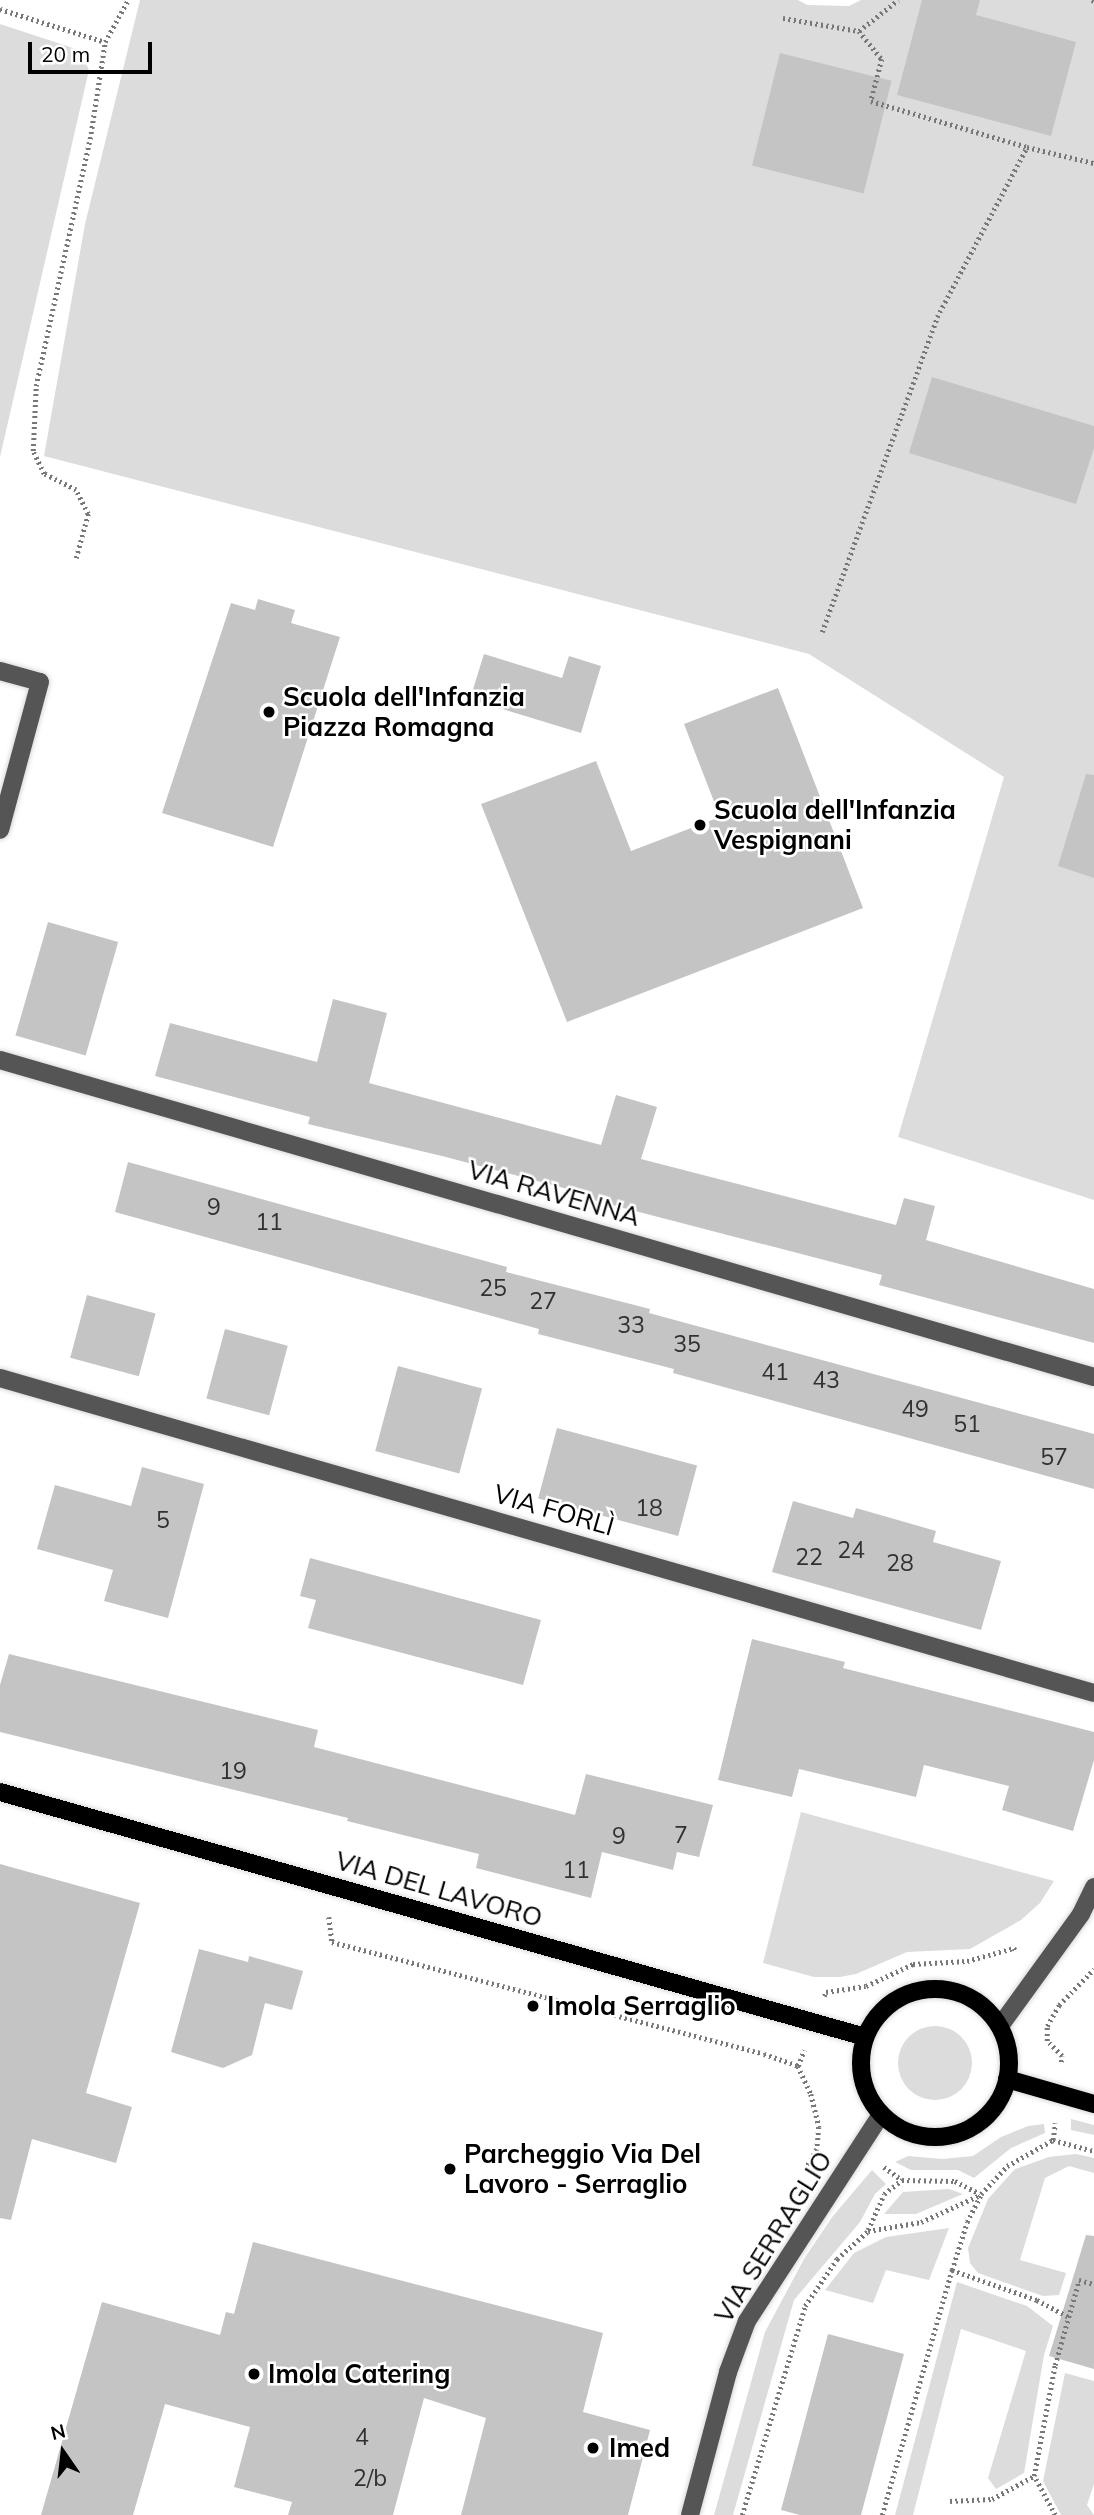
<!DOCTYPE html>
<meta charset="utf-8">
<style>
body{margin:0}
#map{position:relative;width:1094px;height:2515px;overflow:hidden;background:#fff;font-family:Mulish,sans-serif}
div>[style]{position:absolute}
.green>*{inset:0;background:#dcdcdc}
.round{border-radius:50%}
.building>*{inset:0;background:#c4c4c4;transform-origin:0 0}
.path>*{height:4.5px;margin-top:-2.25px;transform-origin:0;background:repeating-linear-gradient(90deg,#777 0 2px,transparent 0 5.5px)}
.roads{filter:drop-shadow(0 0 2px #dbdbdb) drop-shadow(0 0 2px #dbdbdb)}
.minor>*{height:18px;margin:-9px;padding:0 9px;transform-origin:9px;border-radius:9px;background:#555}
.major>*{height:18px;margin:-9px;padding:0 9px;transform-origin:9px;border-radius:9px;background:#000}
.major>.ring{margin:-9px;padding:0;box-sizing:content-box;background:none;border:18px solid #000;border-radius:50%}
.dots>*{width:19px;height:19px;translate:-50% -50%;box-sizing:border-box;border:4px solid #fff;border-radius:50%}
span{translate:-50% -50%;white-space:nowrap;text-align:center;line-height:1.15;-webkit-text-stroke:5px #fff;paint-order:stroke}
.number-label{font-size:23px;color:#313131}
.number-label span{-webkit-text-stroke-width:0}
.poi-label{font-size:26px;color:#000;font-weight:700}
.left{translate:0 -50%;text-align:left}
.street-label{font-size:26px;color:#000}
.north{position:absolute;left:28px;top:2417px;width:70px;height:70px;-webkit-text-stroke:5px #fff;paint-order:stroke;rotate:346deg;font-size:19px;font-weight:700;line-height:28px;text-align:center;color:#000}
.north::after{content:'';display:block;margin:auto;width:24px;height:32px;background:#000;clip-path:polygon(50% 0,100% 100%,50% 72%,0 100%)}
.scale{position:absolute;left:28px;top:42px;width:124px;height:32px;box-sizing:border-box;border:4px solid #000;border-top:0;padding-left:9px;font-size:21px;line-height:24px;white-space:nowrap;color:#000;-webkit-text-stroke:5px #fff;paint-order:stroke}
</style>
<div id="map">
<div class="green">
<i style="clip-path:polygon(140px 0,798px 0,807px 5px,849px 6px,861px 0,1094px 0,1094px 1200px,898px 1137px,1004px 777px,809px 654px,44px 456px,85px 224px)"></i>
<i style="clip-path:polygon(0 24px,79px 50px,89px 70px,0 457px)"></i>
<i style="clip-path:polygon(801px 1812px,1054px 1881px,1040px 1903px,1021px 1920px,970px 1949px,907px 1952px,856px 1974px,840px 1977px,814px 1977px,763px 1963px)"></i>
<i class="round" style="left:898px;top:2026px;width:74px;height:74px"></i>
<i style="clip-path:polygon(1071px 2119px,1094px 2125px,1094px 2135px,1071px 2130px)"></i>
<i style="clip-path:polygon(1044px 2124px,1045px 2133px,1011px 2148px,974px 2178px,958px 2170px,911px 2170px,895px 2162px,908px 2156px,942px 2159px,973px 2156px,1001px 2137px,1028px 2126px)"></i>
<i style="clip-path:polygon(1076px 2154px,1094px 2158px,1094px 2173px,1069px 2166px,1045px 2178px,1020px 2260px,1066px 2273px,1059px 2295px,1043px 2296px,978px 2273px,970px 2263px,968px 2248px,988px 2199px,1015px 2169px,1049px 2157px)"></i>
<i style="clip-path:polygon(872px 2170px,886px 2184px,875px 2194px,860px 2222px,794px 2300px,733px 2515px,714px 2515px,765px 2332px,804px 2259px,833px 2216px)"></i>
<i style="clip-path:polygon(949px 2189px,963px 2194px,916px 2214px,884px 2214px,903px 2192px)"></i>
<i style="clip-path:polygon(949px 2228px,929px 2280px,886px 2270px,873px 2303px,825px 2290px,854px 2253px,886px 2237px)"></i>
<i style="clip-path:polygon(957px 2282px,1027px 2306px,1053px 2326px,1044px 2355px,1024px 2473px,996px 2489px,988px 2478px,1026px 2351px,961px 2329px,913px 2515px,895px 2515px)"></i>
<i style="clip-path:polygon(1065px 2373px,1094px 2381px,1094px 2484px,1087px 2505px,1094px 2515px,1061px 2515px,1043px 2481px)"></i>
</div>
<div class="building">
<i style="clip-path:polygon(922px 0,980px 0,976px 15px,1076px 42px,1051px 136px,897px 95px)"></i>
<i style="left:780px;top:53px;width:115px;height:116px;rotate:14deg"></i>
<i style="clip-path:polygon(932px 377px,1094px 426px,1094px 448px,1076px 504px,909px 453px)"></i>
<i style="clip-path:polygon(258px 599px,295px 610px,291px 623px,340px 637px,273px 847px,162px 813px,231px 603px,255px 610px)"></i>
<i style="clip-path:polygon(484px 654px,562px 678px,569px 656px,601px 666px,581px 733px,470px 699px)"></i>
<i style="clip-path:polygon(778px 688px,863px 908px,567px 1022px,481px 804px,596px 761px,631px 851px,720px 817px,684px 724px)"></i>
<i style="clip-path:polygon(1086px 774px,1094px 775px,1094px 878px,1058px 866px)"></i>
<i style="left:48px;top:922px;width:73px;height:118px;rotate:16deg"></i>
<i style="clip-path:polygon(333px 999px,387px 1013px,369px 1083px,601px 1145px,616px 1095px,657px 1107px,641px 1159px,896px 1225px,904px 1198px,935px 1206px,926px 1240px,1094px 1289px,1094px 1343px,879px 1285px,882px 1275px,589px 1199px,590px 1195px,446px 1157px,308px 1124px,310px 1117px,155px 1076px,170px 1023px,317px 1062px)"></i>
<i style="clip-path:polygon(128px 1162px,507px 1267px,506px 1272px,650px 1309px,649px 1313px,1094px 1434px,1094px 1489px,673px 1373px,674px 1369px,538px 1334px,539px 1329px,115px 1212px)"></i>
<i style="left:87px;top:1295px;width:71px;height:65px;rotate:15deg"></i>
<i style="left:225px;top:1329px;width:65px;height:72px;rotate:15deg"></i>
<i style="left:398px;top:1366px;width:87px;height:88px;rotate:15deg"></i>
<i style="left:557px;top:1428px;width:145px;height:73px;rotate:15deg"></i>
<i style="clip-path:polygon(142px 1467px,204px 1484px,168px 1618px,104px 1601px,113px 1570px,37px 1549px,55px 1485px,131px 1506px)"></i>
<i style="clip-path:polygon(793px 1501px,853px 1518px,856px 1508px,936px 1531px,933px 1542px,1001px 1561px,981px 1630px,772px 1572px)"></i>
<i style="clip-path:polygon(310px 1558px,541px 1620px,523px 1685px,308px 1628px,316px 1600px,300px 1596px)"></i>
<i style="clip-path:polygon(752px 1639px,845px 1662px,843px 1668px,1094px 1732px,1094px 1760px,1073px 1831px,1002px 1810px,1009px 1786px,924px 1765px,916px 1797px,799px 1769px,792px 1797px,718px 1780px)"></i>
<i style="clip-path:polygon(9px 1654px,318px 1730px,314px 1747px,575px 1815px,586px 1774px,713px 1805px,699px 1857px,677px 1852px,673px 1870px,602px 1852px,591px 1898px,476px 1868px,479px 1854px,347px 1821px,348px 1818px,0 1732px,0 1685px)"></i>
<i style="clip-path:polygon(0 1864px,140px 1903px,86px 2093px,132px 2107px,116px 2163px,32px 2139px,11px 2220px,0 2218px)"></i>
<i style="clip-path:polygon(199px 1949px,248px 1962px,249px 1956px,303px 1971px,292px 2010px,265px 2003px,252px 2055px,223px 2068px,171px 2052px)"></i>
<i style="clip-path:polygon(1086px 2235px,1094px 2236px,1094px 2369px,1049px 2356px)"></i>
<i style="clip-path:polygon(253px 2242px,603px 2333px,583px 2412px,650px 2430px,628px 2515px,461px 2515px,486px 2418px,424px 2398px,393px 2515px,288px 2515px,292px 2502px,234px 2487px,250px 2427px,165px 2404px,133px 2515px,41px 2515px,102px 2302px,220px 2335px,226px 2312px,234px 2314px)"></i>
<i style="clip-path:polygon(828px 2334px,904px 2354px,861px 2515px,800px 2515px,781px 2510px)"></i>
</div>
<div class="path">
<i style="left:1092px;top:0;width:2px;rotate:27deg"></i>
<i style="left:0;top:9px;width:110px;rotate:17.4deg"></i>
<i style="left:783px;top:18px;width:77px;rotate:9.7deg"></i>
<i style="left:859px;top:31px;width:50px;rotate:-38.5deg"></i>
<i style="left:859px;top:31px;width:36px;rotate:51deg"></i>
<i style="left:882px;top:59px;width:43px;rotate:104.7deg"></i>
<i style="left:871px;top:101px;width:163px;rotate:16.4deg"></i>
<i style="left:1027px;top:147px;width:69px;rotate:13.4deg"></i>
<i style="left:76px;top:558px;width:46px;rotate:-74.7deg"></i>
<i style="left:88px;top:514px;width:27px;rotate:-117deg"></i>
<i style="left:76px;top:490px;width:36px;rotate:-153deg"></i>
<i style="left:44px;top:474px;width:25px;rotate:-116deg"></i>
<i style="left:33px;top:451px;width:65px;rotate:-87.4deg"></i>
<i style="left:36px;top:386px;width:253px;rotate:-77.7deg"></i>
<i style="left:90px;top:139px;width:98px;rotate:-81.2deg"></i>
<i style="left:105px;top:42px;width:48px;rotate:-61.3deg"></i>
<i style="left:822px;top:632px;width:335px;rotate:-69.9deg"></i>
<i style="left:937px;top:317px;width:192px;rotate:-62.1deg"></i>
<i style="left:329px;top:1917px;width:25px;rotate:83deg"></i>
<i style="left:332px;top:1942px;width:446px;rotate:14.5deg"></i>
<i style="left:764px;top:2054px;width:36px;rotate:19deg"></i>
<i style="left:798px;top:2066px;width:31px;rotate:65deg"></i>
<i style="left:811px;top:2094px;width:34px;rotate:76deg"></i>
<i style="left:819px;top:2127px;width:22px;rotate:95deg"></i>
<i style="left:817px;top:2149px;width:26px;rotate:119deg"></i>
<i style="left:824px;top:1996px;width:4px;rotate:-63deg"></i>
<i style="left:826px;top:1992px;width:40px;rotate:-8.5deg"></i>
<i style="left:866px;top:1986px;width:52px;rotate:-25.1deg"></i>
<i style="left:913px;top:1964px;width:54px;rotate:-3.2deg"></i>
<i style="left:967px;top:1961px;width:49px;rotate:-15.5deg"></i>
<i style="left:1014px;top:1948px;width:5px;rotate:53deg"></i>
<i style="left:1061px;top:2062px;width:6px;rotate:-81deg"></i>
<i style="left:1062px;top:2056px;width:21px;rotate:-135deg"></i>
<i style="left:1047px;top:2041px;width:15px;rotate:-90deg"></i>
<i style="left:1047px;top:2026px;width:24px;rotate:-60deg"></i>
<i style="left:1059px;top:2005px;width:50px;rotate:-45.8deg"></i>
<i style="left:798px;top:2066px;width:17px;rotate:-69deg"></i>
<i style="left:1053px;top:2140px;width:17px;rotate:-83deg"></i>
<i style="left:884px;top:2167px;width:22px;rotate:36deg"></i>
<i style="left:902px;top:2180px;width:53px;rotate:1.1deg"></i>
<i style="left:955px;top:2181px;width:28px;rotate:27deg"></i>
<i style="left:868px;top:2230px;width:39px;rotate:-66deg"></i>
<i style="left:884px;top:2194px;width:23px;rotate:-38deg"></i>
<i style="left:952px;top:2270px;width:90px;rotate:19.4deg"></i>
<i style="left:1037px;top:2300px;width:36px;rotate:28deg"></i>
<i style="left:950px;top:2501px;width:42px;rotate:-2.7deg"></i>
<i style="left:992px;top:2499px;width:48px;rotate:-28.7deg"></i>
<i style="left:742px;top:2515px;width:218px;rotate:-73.2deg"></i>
<i style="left:805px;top:2306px;width:57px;rotate:-55.8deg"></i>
<i style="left:837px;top:2259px;width:42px;rotate:-42.1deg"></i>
<i style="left:868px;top:2231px;width:54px;rotate:-9.6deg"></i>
<i style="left:921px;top:2222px;width:65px;rotate:-24.6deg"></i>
<i style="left:882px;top:2515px;width:255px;rotate:-74.1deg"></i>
<i style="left:952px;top:2270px;width:50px;rotate:-72.6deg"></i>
<i style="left:967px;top:2222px;width:31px;rotate:-63deg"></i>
<i style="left:981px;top:2194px;width:38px;rotate:-47deg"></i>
<i style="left:1007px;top:2166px;width:53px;rotate:-29.5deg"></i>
<i style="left:1053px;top:2140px;width:42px;rotate:15deg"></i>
<i style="left:1055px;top:2515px;width:44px;rotate:-118.3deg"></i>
<i style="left:1034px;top:2476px;width:113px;rotate:-79.3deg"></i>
<i style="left:1055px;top:2365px;width:88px;rotate:-74.2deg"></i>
<i style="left:1079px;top:2280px;width:16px;rotate:15deg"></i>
</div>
<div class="roads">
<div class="minor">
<i style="left:0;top:671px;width:41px;rotate:15.4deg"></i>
<i style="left:40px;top:682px;width:153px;rotate:105.1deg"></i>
<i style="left:0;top:1060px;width:1139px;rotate:16.16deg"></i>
<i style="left:0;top:1378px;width:1138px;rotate:16.06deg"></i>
<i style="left:1000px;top:2026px;width:138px;rotate:-54.1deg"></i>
<i style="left:1081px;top:1914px;width:30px;rotate:-64deg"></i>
<i style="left:690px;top:2515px;width:148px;rotate:-75.1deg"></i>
<i style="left:728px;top:2372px;width:54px;rotate:-69.6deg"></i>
<i style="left:747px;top:2321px;width:246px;rotate:-57deg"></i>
</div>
<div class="major">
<i style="left:0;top:1792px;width:899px;rotate:15.81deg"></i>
<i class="ring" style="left:861px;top:1989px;width:130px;height:130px"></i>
<i style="left:1007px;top:2079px;width:91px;rotate:16deg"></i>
</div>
</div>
<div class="dots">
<i style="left:269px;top:712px;background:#000"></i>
<i style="left:700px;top:825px;background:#000"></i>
<i style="left:533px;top:2006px;background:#000"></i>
<i style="left:450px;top:2169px;background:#000"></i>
<i style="left:254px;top:2374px;background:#000"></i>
<i style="left:593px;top:2448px;background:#000"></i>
</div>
<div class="number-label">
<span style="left:214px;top:1207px">9</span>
<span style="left:269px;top:1222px">11</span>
<span style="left:493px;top:1288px">25</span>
<span style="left:543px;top:1301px">27</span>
<span style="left:631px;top:1325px">33</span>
<span style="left:687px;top:1344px">35</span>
<span style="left:775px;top:1372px">41</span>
<span style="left:826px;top:1380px">43</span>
<span style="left:915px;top:1409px">49</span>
<span style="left:967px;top:1424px">51</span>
<span style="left:1054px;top:1457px">57</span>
<span style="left:649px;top:1508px">18</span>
<span style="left:163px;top:1520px">5</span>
<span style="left:851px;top:1550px">24</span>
<span style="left:809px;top:1557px">22</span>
<span style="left:900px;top:1563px">28</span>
<span style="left:233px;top:1771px">19</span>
<span style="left:681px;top:1835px">7</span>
<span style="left:619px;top:1836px">9</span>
<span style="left:576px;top:1870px">11</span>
<span style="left:362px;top:2437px">4</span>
<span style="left:370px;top:2478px">2/b</span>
</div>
<div class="poi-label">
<span class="left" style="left:283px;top:712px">Scuola dell'Infanzia<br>Piazza Romagna</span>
<span class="left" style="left:714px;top:825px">Scuola dell'Infanzia<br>Vespignani</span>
<span class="left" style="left:547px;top:2006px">Imola Serraglio</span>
<span class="left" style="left:464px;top:2169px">Parcheggio Via Del<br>Lavoro - Serraglio</span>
<span class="left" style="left:268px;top:2374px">Imola Catering</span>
<span class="left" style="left:609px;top:2448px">Imed</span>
</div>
<div class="street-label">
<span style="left:554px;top:1193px;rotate:16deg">VIA RAVENNA</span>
<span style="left:554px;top:1510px;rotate:16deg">VIA FORLÌ</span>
<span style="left:439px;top:1889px;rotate:16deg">VIA DEL LAVORO</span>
<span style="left:773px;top:2237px;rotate:-58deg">VIA SERRAGLIO</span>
</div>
<div class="north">N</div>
<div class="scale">20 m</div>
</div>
